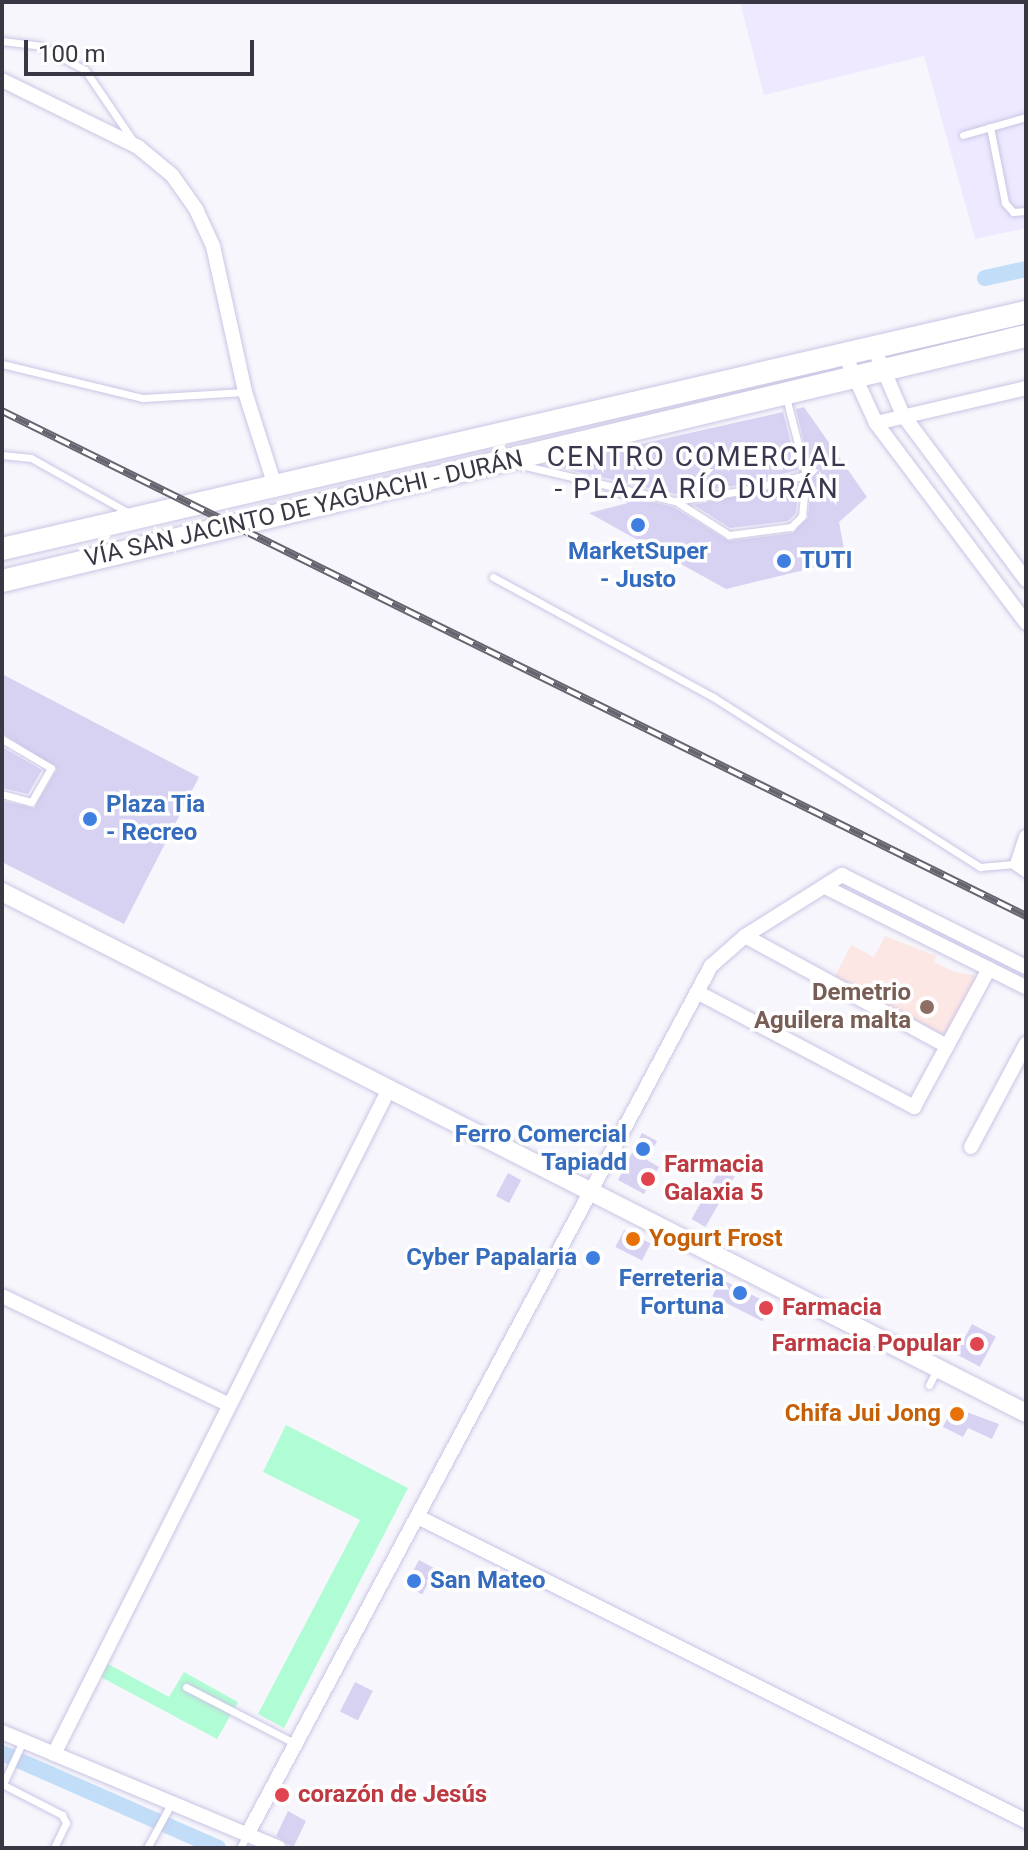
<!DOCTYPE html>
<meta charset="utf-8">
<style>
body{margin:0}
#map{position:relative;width:1028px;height:1850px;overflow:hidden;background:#f7f6fc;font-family:Roboto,sans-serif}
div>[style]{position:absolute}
.industrial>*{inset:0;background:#eee9ff}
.education>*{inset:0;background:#fde7e5}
.green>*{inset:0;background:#b0fcd4}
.canal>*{height:16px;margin:-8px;padding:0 8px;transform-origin:8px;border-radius:8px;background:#c2ddf8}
.building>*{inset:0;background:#d7d2f2;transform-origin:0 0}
.roads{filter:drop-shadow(0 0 2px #c9c5e4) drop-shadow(0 0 2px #c9c5e4)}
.service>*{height:7px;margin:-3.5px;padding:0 3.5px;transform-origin:3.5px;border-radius:3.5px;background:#fff}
.minor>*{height:14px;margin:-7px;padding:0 7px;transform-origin:7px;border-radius:7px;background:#fff}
.tertiary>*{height:18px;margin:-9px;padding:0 9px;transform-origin:9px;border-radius:9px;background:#fff}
.primary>*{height:22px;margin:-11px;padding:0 11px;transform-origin:11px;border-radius:11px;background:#fff}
.rail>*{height:8px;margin-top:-4px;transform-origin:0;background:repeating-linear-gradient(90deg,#fff 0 15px,#66646f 0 30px);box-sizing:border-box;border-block:2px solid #66646f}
.dots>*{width:22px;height:22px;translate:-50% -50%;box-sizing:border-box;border:4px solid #fff;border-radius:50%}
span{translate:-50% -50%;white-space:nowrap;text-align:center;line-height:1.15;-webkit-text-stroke:7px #fff;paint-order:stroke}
.street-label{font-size:24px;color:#393743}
.shop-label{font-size:24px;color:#366cbe;font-weight:700}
.left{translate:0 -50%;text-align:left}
.right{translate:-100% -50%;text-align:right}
.education-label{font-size:24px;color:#785e54;font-weight:700}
.health-label{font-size:24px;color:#be3a42;font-weight:700}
.food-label{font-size:24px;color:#c56008;font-weight:700}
.quarter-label{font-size:28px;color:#3c3750;letter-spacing:2px}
.frame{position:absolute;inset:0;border:4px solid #393743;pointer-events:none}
.scale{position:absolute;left:24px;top:40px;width:230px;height:36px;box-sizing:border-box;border:4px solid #393743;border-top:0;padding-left:10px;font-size:24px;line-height:28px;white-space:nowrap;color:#393743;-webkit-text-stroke:6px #fff;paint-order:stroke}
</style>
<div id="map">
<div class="industrial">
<i style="clip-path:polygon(740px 2px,1026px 2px,1026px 228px,975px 239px,924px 56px,764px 95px)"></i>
</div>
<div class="education">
<i style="clip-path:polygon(885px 936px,936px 956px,934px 962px,954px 972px,974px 975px,976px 984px,952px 1031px,941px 1034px,834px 978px,851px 945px,874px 957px)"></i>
</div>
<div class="green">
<i style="clip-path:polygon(286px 1425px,408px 1488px,284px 1728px,258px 1714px,360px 1520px,263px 1472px)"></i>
<i style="clip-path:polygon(108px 1664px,169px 1697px,184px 1672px,238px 1702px,217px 1739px,101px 1677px)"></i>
</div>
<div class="canal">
<i style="left:985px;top:278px;width:42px;rotate:-12.4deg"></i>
<i style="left:2px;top:1753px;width:236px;rotate:23.7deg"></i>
</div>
<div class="building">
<i style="clip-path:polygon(804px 407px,867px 497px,839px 522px,846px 560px,726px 589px,589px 513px,628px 503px,601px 490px,673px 507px,729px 541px,793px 533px,808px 518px,812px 476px,796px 409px)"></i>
<i style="clip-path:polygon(783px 412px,798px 470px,740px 485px,675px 494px,548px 465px)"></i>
<i style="clip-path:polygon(799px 484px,796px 513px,788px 521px,730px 528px,694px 505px)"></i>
<i style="clip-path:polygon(2px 674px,199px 777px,124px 924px,2px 862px,2px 801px,34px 808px,57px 769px,2px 733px)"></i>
<i style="clip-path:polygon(2px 747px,42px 770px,28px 794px,2px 788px)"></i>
<i style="clip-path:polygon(642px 1133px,657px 1141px,647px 1160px,659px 1167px,644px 1194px,618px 1180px)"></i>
<i style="left:721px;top:1168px;width:16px;height:59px;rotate:30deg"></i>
<i style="left:508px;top:1173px;width:15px;height:26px;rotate:28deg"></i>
<i style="left:624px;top:1230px;width:30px;height:19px;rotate:27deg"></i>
<i style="left:721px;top:1279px;width:56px;height:19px;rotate:27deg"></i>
<i style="left:972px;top:1324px;width:27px;height:34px;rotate:28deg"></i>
<i style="clip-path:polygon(953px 1407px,999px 1424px,992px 1439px,968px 1428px,963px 1437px,943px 1427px)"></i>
<i style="left:419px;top:1560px;width:19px;height:29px;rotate:28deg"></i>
<i style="left:355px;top:1682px;width:20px;height:33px;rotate:27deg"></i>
<i style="clip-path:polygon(288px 1811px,306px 1821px,293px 1848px,276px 1836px)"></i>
</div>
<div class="roads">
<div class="service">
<i style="left:2px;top:41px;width:38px;rotate:7deg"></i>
<i style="left:40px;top:46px;width:51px;rotate:28.1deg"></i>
<i style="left:85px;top:70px;width:87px;rotate:55.8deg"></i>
<i style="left:990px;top:127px;width:77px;rotate:78.8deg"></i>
<i style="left:1005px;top:203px;width:12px;rotate:48deg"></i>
<i style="left:1013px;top:212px;width:13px;rotate:-4deg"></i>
<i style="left:963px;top:135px;width:66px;rotate:-15.9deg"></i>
<i style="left:2px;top:364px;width:145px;rotate:13.6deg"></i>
<i style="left:143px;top:398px;width:102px;rotate:-3.4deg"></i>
<i style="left:2px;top:455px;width:29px;rotate:6deg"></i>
<i style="left:31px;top:458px;width:112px;rotate:29.3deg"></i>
<i style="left:521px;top:465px;width:158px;rotate:13.2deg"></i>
<i style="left:675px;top:501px;width:67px;rotate:-8.6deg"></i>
<i style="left:741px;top:491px;width:67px;rotate:-13.8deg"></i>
<i style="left:806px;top:475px;width:81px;rotate:-104.4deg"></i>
<i style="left:677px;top:502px;width:62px;rotate:32.4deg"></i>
<i style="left:729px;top:535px;width:63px;rotate:-7.4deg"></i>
<i style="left:791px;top:527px;width:16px;rotate:-45deg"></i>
<i style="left:802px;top:516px;width:41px;rotate:-84.4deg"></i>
<i style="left:493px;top:577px;width:251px;rotate:28.6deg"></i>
<i style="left:713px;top:697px;width:317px;rotate:32.5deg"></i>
<i style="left:980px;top:867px;width:37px;rotate:-5deg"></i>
<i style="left:2px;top:739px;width:57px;rotate:30.6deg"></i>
<i style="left:51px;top:768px;width:39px;rotate:120deg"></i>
<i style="left:31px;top:802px;width:30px;rotate:-165deg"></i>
<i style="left:929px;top:1385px;width:18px;rotate:-63deg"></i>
<i style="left:186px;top:1687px;width:124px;rotate:27.4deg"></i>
<i style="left:2px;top:1784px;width:68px;rotate:27.3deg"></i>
<i style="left:62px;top:1815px;width:9px;rotate:63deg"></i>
<i style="left:66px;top:1823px;width:28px;rotate:116deg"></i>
<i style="left:3px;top:1784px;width:47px;rotate:-65.1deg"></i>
<i style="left:147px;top:1848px;width:52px;rotate:-61.5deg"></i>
<i style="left:240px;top:1848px;width:17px;rotate:-62deg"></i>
</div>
<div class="minor">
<i style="left:2px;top:80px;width:152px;rotate:26.2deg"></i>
<i style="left:138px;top:147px;width:44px;rotate:39.5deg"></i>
<i style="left:172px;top:175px;width:42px;rotate:54.8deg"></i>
<i style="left:196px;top:209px;width:41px;rotate:65.3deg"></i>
<i style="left:213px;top:246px;width:149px;rotate:77.6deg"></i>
<i style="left:245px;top:392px;width:99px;rotate:72.3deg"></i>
<i style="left:874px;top:348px;width:73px;rotate:66.6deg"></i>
<i style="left:903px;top:415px;width:206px;rotate:53.3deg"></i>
<i style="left:845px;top:355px;width:75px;rotate:65.5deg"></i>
<i style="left:876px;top:423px;width:250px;rotate:53.1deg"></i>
<i style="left:876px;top:423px;width:154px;rotate:-13.1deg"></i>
<i style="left:1026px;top:837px;width:28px;rotate:108deg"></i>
<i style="left:1017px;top:864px;width:11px;rotate:34deg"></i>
<i style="left:825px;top:887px;width:225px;rotate:26.5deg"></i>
<i style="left:745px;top:936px;width:230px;rotate:28.6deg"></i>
<i style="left:697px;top:992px;width:246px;rotate:27.9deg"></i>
<i style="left:914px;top:1107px;width:157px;rotate:-61.5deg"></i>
<i style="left:971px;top:1147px;width:117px;rotate:-61.9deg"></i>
<i style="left:2px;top:1296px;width:252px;rotate:25.6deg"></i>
<i style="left:418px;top:1517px;width:680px;rotate:26.57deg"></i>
<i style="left:2px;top:1732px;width:300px;rotate:22.7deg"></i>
<i style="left:54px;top:1754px;width:745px;rotate:-63.26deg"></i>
<i style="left:248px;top:1833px;width:983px;rotate:-61.9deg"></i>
<i style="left:711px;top:966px;width:45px;rotate:-41.4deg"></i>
<i style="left:745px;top:936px;width:115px;rotate:-32.2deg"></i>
<i style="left:842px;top:875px;width:206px;rotate:26.6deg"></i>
</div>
<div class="tertiary">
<i style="left:2px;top:892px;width:1149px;rotate:26.97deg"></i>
</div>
<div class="primary">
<i style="left:2px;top:549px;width:1051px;rotate:-13.03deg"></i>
<i style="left:2px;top:581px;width:1053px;rotate:-13.46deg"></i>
</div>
</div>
<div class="rail">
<i style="left:2px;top:411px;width:1142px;rotate:26.25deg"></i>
</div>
<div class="dots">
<i style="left:638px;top:525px;background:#3f7fe0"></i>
<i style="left:784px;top:561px;background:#3f7fe0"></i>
<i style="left:90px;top:819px;background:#3f7fe0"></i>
<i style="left:927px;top:1007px;background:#8d6e63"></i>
<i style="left:643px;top:1149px;background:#3f7fe0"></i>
<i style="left:648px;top:1179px;background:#e0444e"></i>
<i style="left:633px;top:1239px;background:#e8710a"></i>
<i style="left:593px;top:1258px;background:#3f7fe0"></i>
<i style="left:740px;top:1293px;background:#3f7fe0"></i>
<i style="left:766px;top:1308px;background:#e0444e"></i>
<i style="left:977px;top:1344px;background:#e0444e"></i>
<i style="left:957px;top:1414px;background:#e8710a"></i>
<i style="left:414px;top:1581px;background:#3f7fe0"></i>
<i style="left:282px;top:1795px;background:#e0444e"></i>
</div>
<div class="street-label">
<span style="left:304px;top:509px;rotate:-13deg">VÍA SAN JACINTO DE YAGUACHI - DURÁN</span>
</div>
<div class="shop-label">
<span style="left:638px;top:566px">MarketSuper<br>- Justo</span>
<span class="left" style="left:800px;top:561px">TUTI</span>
<span class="left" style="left:106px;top:819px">Plaza Tia<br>- Recreo</span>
<span class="right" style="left:627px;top:1149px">Ferro Comercial<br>Tapiadd</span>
<span class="right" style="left:577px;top:1258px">Cyber Papalaria</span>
<span class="right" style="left:724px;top:1293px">Ferreteria<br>Fortuna</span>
<span class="left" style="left:430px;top:1581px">San Mateo</span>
</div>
<div class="education-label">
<span class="right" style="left:911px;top:1007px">Demetrio<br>Aguilera malta</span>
</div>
<div class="health-label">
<span class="left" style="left:664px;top:1179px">Farmacia<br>Galaxia 5</span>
<span class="left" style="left:782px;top:1308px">Farmacia</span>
<span class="right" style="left:961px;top:1344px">Farmacia Popular</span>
<span class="left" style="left:298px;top:1795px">corazón de Jesús</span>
</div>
<div class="food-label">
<span class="left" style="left:649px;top:1239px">Yogurt Frost</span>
<span class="right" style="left:941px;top:1414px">Chifa Jui Jong</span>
</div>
<div class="quarter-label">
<span style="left:697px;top:473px">CENTRO COMERCIAL<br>- PLAZA RÍO DURÁN</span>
</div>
<div class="frame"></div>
<div class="scale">100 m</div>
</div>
